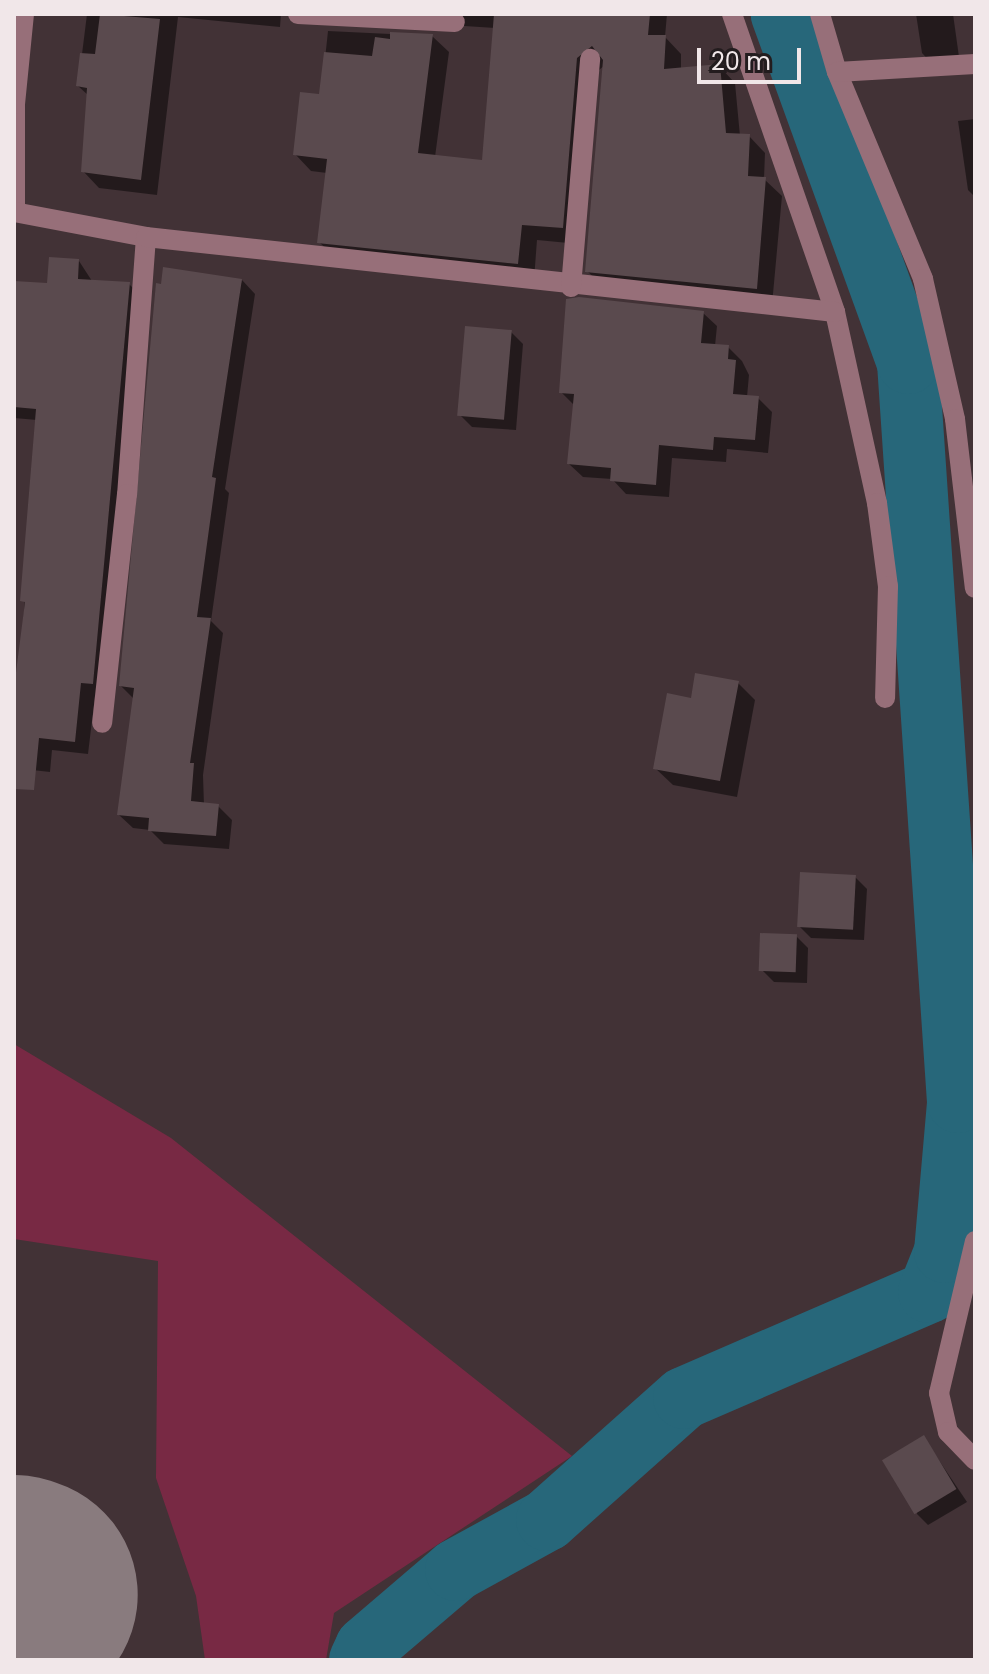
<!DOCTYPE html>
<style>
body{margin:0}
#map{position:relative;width:989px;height:1674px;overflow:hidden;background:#423236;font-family:Poppins,sans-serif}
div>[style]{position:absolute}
.green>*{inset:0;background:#782944}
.shadow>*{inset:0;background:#0007}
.river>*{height:62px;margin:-31px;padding:0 31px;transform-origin:31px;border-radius:31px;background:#27677a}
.runway>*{height:236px;margin:-118px;padding:0 118px;transform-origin:118px;border-radius:118px;background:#897b7e}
.building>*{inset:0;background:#5a4a4e;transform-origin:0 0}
.minor>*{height:20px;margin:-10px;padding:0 10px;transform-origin:10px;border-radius:10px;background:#976f79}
span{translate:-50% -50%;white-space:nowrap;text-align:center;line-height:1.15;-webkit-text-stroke:7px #231c1e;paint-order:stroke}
.frame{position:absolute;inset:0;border:16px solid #f1e7e9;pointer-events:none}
.scale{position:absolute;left:697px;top:48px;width:104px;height:36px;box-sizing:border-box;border:4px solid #f1e7e9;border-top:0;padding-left:10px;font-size:24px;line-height:28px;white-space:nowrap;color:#f1e7e9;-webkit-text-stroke:6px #231c1e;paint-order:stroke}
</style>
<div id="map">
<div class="green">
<i style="clip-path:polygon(14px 1044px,171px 1138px,572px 1456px,334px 1613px,326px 1660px,205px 1660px,196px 1596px,156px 1478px,158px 1261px,14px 1239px)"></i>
</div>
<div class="shadow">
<i style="clip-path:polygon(87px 14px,667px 14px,665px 37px,681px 54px,681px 70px,719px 66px,735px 83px,740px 136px,749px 136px,765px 153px,764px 179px,782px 196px,772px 305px,604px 287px,587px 271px,605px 65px,593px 75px,579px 244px,537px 240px,534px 280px,336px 258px,319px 242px,327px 173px,311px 171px,295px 154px,321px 96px,328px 31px,432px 36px,449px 52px,435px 157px,483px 162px,495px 28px,281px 14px,280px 27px,178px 17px,157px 195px,99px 188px,83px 171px,89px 96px,78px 86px)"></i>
<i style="clip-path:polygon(916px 14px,953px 14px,960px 64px,934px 66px,922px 53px)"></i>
<i style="clip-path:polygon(975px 119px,975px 197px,968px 190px,958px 121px)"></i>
<i style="clip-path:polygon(79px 261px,92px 281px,129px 284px,143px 298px,106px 697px,95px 696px,88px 754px,52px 750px,50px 772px,23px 769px,14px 760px,37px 420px,14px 418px,14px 282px,49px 285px)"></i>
<i style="clip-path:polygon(242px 280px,255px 294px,225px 489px,229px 493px,211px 621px,223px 633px,203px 775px,204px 805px,218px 806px,232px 820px,229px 849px,164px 844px,150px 830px,133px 828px,119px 815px,134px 699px,121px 686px)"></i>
<i style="clip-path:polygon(703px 313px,717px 326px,715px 346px,728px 347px,742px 361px,749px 375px,747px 397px,758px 398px,772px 412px,768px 453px,727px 449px,726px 462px,672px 458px,669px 497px,626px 494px,612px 479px,583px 477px,569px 464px,575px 406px,561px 392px)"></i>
<i style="clip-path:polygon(511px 332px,523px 344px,516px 430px,472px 427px,460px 415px)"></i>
<i style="clip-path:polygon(738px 683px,755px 700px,737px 797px,673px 785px,655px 768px,692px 700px)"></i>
<i style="clip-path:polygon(855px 877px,867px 889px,864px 940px,811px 938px,799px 926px)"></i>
<i style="clip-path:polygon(796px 936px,808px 948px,807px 983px,774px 982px,762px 970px)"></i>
<i style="clip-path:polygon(924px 1438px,967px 1502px,928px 1525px,917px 1514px)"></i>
</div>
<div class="river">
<i style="left:360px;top:1660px;width:14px;rotate:-65deg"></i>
<i style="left:366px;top:1647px;width:118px;rotate:-40.5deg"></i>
<i style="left:456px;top:1570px;width:104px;rotate:-28.8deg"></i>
<i style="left:547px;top:1520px;width:183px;rotate:-41.7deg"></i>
<i style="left:684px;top:1398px;width:267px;rotate:-23.4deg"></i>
<i style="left:929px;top:1292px;width:43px;rotate:-68.2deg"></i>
<i style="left:945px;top:1252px;width:151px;rotate:-85deg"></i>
<i style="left:958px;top:1102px;width:741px;rotate:-93.87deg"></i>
<i style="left:908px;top:363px;width:371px;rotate:-109.9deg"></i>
</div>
<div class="runway">
<i style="left:14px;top:1593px;width:6px;rotate:18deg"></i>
</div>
<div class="building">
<i style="clip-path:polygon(100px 14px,160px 19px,141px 180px,81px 172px,87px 88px,76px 86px,80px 53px,95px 54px)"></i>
<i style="clip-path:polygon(494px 14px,650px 14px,648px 35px,666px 35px,664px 69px,720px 64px,726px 133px,750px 134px,748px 176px,766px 177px,757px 289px,585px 272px,603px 60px,592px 46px,577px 58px,563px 228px,522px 225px,518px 264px,317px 243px,327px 159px,293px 155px,300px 92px,319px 94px,324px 52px,372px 56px,375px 37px,390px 39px,390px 32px,433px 34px,418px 153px,482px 160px)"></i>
<i style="clip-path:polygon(49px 257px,79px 259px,78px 279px,130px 282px,93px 684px,81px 683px,75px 742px,39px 738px,34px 790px,14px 789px,14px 688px,25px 602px,20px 601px,36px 409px,14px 407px,14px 281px,47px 283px)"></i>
<i style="clip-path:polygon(163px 267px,242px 279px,212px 477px,216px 478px,197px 617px,211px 618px,190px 763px,194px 763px,191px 801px,219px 804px,216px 836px,148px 831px,149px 818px,117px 815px,134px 688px,119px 686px,156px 283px,161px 284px)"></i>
<i style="clip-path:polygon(579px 297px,704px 311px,701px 343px,729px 345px,728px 359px,736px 360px,733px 394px,759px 396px,755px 440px,714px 437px,713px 450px,659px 445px,656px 485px,610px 481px,611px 468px,567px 464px,574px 394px,559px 393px,566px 299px)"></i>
<i style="left:465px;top:326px;width:47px;height:90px;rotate:5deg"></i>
<i style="clip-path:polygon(695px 673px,739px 681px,720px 781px,653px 769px,667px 693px,691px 698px)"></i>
<i style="left:800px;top:872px;width:56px;height:55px;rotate:3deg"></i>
<i style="left:760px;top:933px;width:37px;height:38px;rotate:2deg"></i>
<i style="left:924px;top:1435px;width:63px;height:49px;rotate:59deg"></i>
</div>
<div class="minor">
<i style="left:298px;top:14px;width:157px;rotate:2.9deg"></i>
<i style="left:732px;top:14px;width:315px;rotate:70.9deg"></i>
<i style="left:835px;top:312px;width:196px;rotate:77.6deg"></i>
<i style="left:877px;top:503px;width:84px;rotate:82.5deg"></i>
<i style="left:888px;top:586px;width:112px;rotate:91.5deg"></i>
<i style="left:820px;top:14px;width:60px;rotate:73.7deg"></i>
<i style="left:837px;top:72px;width:224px;rotate:67.4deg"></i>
<i style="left:923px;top:279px;width:144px;rotate:77.1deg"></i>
<i style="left:955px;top:419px;width:170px;rotate:83.3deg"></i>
<i style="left:837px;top:72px;width:138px;rotate:-3.3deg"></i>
<i style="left:15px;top:211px;width:107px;rotate:-90deg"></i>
<i style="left:15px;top:104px;width:90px;rotate:-84.3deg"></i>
<i style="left:14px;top:212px;width:134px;rotate:10.7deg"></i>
<i style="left:146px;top:237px;width:258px;rotate:94.2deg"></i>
<i style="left:127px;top:494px;width:230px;rotate:96.2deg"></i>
<i style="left:146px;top:237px;width:693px;rotate:6.21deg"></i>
<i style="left:571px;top:287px;width:229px;rotate:-85.2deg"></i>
<i style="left:975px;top:1241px;width:156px;rotate:103.3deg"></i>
<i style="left:939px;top:1393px;width:40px;rotate:77deg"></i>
<i style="left:948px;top:1432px;width:39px;rotate:46deg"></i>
</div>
<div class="frame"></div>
<div class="scale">20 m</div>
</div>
